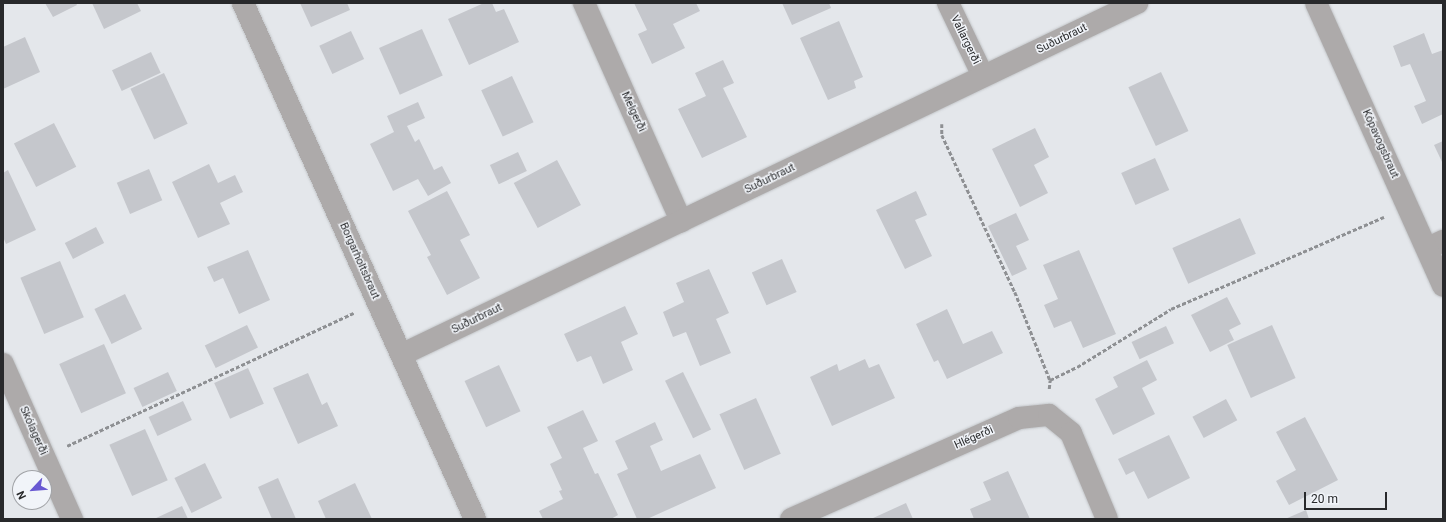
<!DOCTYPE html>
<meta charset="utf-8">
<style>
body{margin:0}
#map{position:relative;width:1446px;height:522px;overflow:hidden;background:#e4e7eb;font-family:Roboto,sans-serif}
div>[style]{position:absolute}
.building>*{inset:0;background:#c5c7cc;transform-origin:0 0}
.path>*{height:2.5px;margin-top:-1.25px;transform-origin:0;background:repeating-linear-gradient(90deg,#8e9093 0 4px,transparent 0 6px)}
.roads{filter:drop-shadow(0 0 1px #c2c5c8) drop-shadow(0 0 1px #c2c5c8)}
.minor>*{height:22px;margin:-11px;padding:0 11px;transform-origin:11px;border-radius:11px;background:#adaaaa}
.tertiary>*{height:22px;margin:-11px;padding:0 11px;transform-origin:11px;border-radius:11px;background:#adaaaa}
span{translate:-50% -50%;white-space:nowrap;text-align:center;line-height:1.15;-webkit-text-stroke:3px #f1f4f9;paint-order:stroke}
.street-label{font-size:11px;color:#28292b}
.frame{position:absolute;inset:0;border:4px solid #28292b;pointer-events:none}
.north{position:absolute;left:12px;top:470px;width:40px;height:40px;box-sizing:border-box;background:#f1f4f9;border:1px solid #a1a3a7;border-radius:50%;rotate:244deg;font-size:11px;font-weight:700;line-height:16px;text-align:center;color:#28292b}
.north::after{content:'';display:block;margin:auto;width:14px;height:18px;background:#6858d2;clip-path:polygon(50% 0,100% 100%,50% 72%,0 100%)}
.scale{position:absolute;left:1304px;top:492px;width:83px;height:18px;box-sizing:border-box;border:2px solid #28292b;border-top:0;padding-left:5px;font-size:12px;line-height:14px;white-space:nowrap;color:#28292b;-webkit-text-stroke:3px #f1f4f9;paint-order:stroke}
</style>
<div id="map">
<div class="building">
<i style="clip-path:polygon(45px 3px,76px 3px,77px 5px,53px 17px)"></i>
<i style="clip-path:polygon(92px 3px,137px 3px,141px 11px,104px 29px)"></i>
<i style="clip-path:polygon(300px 3px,347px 3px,350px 10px,311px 27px)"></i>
<i style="clip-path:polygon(484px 3px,492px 3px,496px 12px,504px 9px,519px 42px,469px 65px,448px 19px)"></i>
<i style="clip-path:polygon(634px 3px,696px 3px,700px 11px,673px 24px,685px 48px,652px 64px,638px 34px,647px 30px)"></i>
<i style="clip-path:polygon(782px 3px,829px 3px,831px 8px,792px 25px)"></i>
<i style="clip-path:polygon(839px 21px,863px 77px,854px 81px,856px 88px,828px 100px,800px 38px)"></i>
<i style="left:422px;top:29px;width:51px;height:47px;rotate:66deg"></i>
<i style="left:351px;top:31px;width:31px;height:35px;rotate:65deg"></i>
<i style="clip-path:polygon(1424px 33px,1432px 54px,1443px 50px,1443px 114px,1422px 124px,1414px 106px,1426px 101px,1410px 64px,1401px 67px,1393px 46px)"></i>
<i style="clip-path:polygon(25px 37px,40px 72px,3px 89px,3px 47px)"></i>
<i style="left:151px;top:52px;width:23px;height:43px;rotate:65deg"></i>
<i style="clip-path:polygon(723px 60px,734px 83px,723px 88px,747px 137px,702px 158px,678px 109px,706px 96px,695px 73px)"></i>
<i style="left:1161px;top:72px;width:65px;height:36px;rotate:65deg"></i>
<i style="left:164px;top:73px;width:56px;height:37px;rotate:65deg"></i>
<i style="left:512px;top:76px;width:51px;height:34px;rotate:65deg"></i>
<i style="clip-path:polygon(418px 102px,425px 118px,407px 126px,415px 142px,419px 139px,434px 170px,442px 166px,451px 183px,428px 196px,418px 179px,393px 191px,370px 144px,394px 132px,387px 116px)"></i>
<i style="left:54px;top:123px;width:49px;height:45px;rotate:63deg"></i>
<i style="clip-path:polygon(1035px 128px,1049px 157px,1034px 165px,1048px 193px,1020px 207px,992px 149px)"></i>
<i style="clip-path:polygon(1443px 141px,1443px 164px,1434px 145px)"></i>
<i style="left:518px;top:152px;width:21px;height:31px;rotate:65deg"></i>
<i style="left:1155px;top:158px;width:35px;height:37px;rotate:66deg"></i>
<i style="left:557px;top:160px;width:51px;height:49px;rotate:62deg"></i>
<i style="clip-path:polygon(209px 164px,218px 183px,235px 175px,243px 192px,220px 203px,230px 224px,198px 238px,172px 182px)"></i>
<i style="left:149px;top:169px;width:34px;height:35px;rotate:67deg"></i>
<i style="clip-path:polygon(8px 170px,36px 230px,6px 244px,3px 237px,3px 173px)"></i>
<i style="clip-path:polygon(447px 191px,470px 235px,460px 240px,480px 278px,447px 295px,427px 257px,431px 255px,408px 211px)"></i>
<i style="clip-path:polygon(916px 191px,927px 215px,915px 220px,932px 256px,905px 269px,876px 210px)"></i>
<i style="clip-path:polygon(1016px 213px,1029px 240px,1016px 246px,1027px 269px,1012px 276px,988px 226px)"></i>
<i style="left:1240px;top:218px;width:39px;height:74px;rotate:66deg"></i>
<i style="left:96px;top:227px;width:18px;height:35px;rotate:63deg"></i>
<i style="clip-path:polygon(248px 250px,270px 300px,239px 314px,223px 278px,214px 282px,207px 267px)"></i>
<i style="clip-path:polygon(1079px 250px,1116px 334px,1083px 348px,1071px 321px,1054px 328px,1044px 305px,1058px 299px,1043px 265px)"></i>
<i style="left:782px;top:259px;width:36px;height:33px;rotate:66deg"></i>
<i style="left:60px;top:261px;width:61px;height:43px;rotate:67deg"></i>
<i style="clip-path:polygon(709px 269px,729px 313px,716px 319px,731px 353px,700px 366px,686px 332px,673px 337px,663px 312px,684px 302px,676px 283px)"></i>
<i style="left:125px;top:294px;width:39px;height:34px;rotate:64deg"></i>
<i style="clip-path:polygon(1227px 297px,1241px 324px,1229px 330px,1234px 340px,1210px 352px,1191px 315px)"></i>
<i style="clip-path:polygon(625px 306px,638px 334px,621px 342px,633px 370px,603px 384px,591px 356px,577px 362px,564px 334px)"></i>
<i style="clip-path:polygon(947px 309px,963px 344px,992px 331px,1003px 353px,947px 379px,938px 360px,934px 362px,916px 324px)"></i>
<i style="left:247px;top:325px;width:25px;height:47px;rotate:64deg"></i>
<i style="left:1272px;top:325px;width:58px;height:49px;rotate:66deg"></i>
<i style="left:1166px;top:326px;width:19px;height:38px;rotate:65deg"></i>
<i style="left:104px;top:344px;width:54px;height:49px;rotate:66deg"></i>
<i style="clip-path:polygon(865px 359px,869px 368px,879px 364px,895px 398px,832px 426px,810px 377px,837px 364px,839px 371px)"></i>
<i style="clip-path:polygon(1147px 360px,1157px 380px,1142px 388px,1155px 414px,1113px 435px,1095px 399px,1118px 387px,1113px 377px)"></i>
<i style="left:499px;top:365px;width:51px;height:38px;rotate:65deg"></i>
<i style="left:248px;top:368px;width:39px;height:37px;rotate:66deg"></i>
<i style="left:168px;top:372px;width:21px;height:38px;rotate:65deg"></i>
<i style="left:683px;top:372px;width:64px;height:20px;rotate:64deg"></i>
<i style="clip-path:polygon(308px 373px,322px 405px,327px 402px,338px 426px,298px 444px,273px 388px)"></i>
<i style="left:756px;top:398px;width:61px;height:40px;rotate:66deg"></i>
<i style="left:1226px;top:399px;width:24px;height:38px;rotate:62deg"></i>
<i style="left:183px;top:401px;width:21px;height:38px;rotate:65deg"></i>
<i style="clip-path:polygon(583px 410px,598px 441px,583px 448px,595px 474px,598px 473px,618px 515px,611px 519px,543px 519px,539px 511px,563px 499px,559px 491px,562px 490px,550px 464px,562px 458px,547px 427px)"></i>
<i style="clip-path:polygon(1305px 417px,1338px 480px,1289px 505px,1276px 481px,1296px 470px,1276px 432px)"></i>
<i style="clip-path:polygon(655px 422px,663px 440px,650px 446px,661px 471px,700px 454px,716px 488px,647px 519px,637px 519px,617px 474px,628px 469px,615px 441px)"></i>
<i style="left:145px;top:429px;width:56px;height:39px;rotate:66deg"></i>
<i style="clip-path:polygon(1169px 435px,1190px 478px,1148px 499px,1134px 471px,1126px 475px,1118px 459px)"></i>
<i style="left:205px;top:463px;width:39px;height:34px;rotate:64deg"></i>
<i style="clip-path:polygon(1008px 471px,1030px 519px,974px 519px,970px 509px,991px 500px,983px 482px)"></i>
<i style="clip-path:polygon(278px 478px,296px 519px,272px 519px,258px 487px)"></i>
<i style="clip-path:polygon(355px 483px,372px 519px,326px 519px,318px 501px)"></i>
<i style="clip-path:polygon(906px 503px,913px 519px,871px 519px)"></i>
<i style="clip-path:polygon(182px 506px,188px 519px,154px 519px)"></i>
<i style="clip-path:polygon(1306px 510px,1309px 519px,1285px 519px)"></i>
</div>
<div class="path">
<i style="left:942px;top:124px;width:11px;rotate:90deg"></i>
<i style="left:942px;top:135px;width:173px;rotate:65.1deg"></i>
<i style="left:1015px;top:292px;width:95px;rotate:68.3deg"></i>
<i style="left:1050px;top:380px;width:30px;rotate:-26deg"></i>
<i style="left:1077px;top:367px;width:110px;rotate:-31.7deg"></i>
<i style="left:1171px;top:309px;width:232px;rotate:-23.4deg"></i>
<i style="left:1049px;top:389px;width:9px;rotate:-84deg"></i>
<i style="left:67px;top:446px;width:316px;rotate:-24.9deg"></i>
</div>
<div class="roads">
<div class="minor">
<i style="left:584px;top:3px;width:239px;rotate:66deg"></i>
<i style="left:948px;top:3px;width:81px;rotate:64.4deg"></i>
<i style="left:1428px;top:248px;width:17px;rotate:-25deg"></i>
<i style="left:403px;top:354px;width:814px;rotate:-25.56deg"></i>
<i style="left:3px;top:364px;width:170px;rotate:66deg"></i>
<i style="left:791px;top:519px;width:249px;rotate:-23.9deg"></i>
<i style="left:1019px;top:418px;width:30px;rotate:-6deg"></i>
<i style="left:1049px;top:415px;width:28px;rotate:39deg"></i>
<i style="left:1071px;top:433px;width:93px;rotate:67.3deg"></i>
</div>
<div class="tertiary">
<i style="left:243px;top:3px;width:566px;rotate:65.79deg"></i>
<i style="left:1316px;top:3px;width:310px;rotate:65.8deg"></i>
</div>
</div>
<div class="street-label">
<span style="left:1062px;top:39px;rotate:-26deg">Suðurbraut</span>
<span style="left:965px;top:40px;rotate:64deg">Vallargerði</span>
<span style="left:633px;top:112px;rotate:65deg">Melgerði</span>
<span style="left:1380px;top:144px;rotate:66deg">Kópavogsbraut</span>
<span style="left:770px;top:179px;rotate:-26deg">Suðurbraut</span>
<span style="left:359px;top:261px;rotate:66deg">Borgarholtsbraut</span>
<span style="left:477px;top:319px;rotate:-26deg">Suðurbraut</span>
<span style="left:33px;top:431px;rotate:66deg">Skólagerði</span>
<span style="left:974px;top:438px;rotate:-24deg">Hlégerði</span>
</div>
<div class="frame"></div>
<div class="north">N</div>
<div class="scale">20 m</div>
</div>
